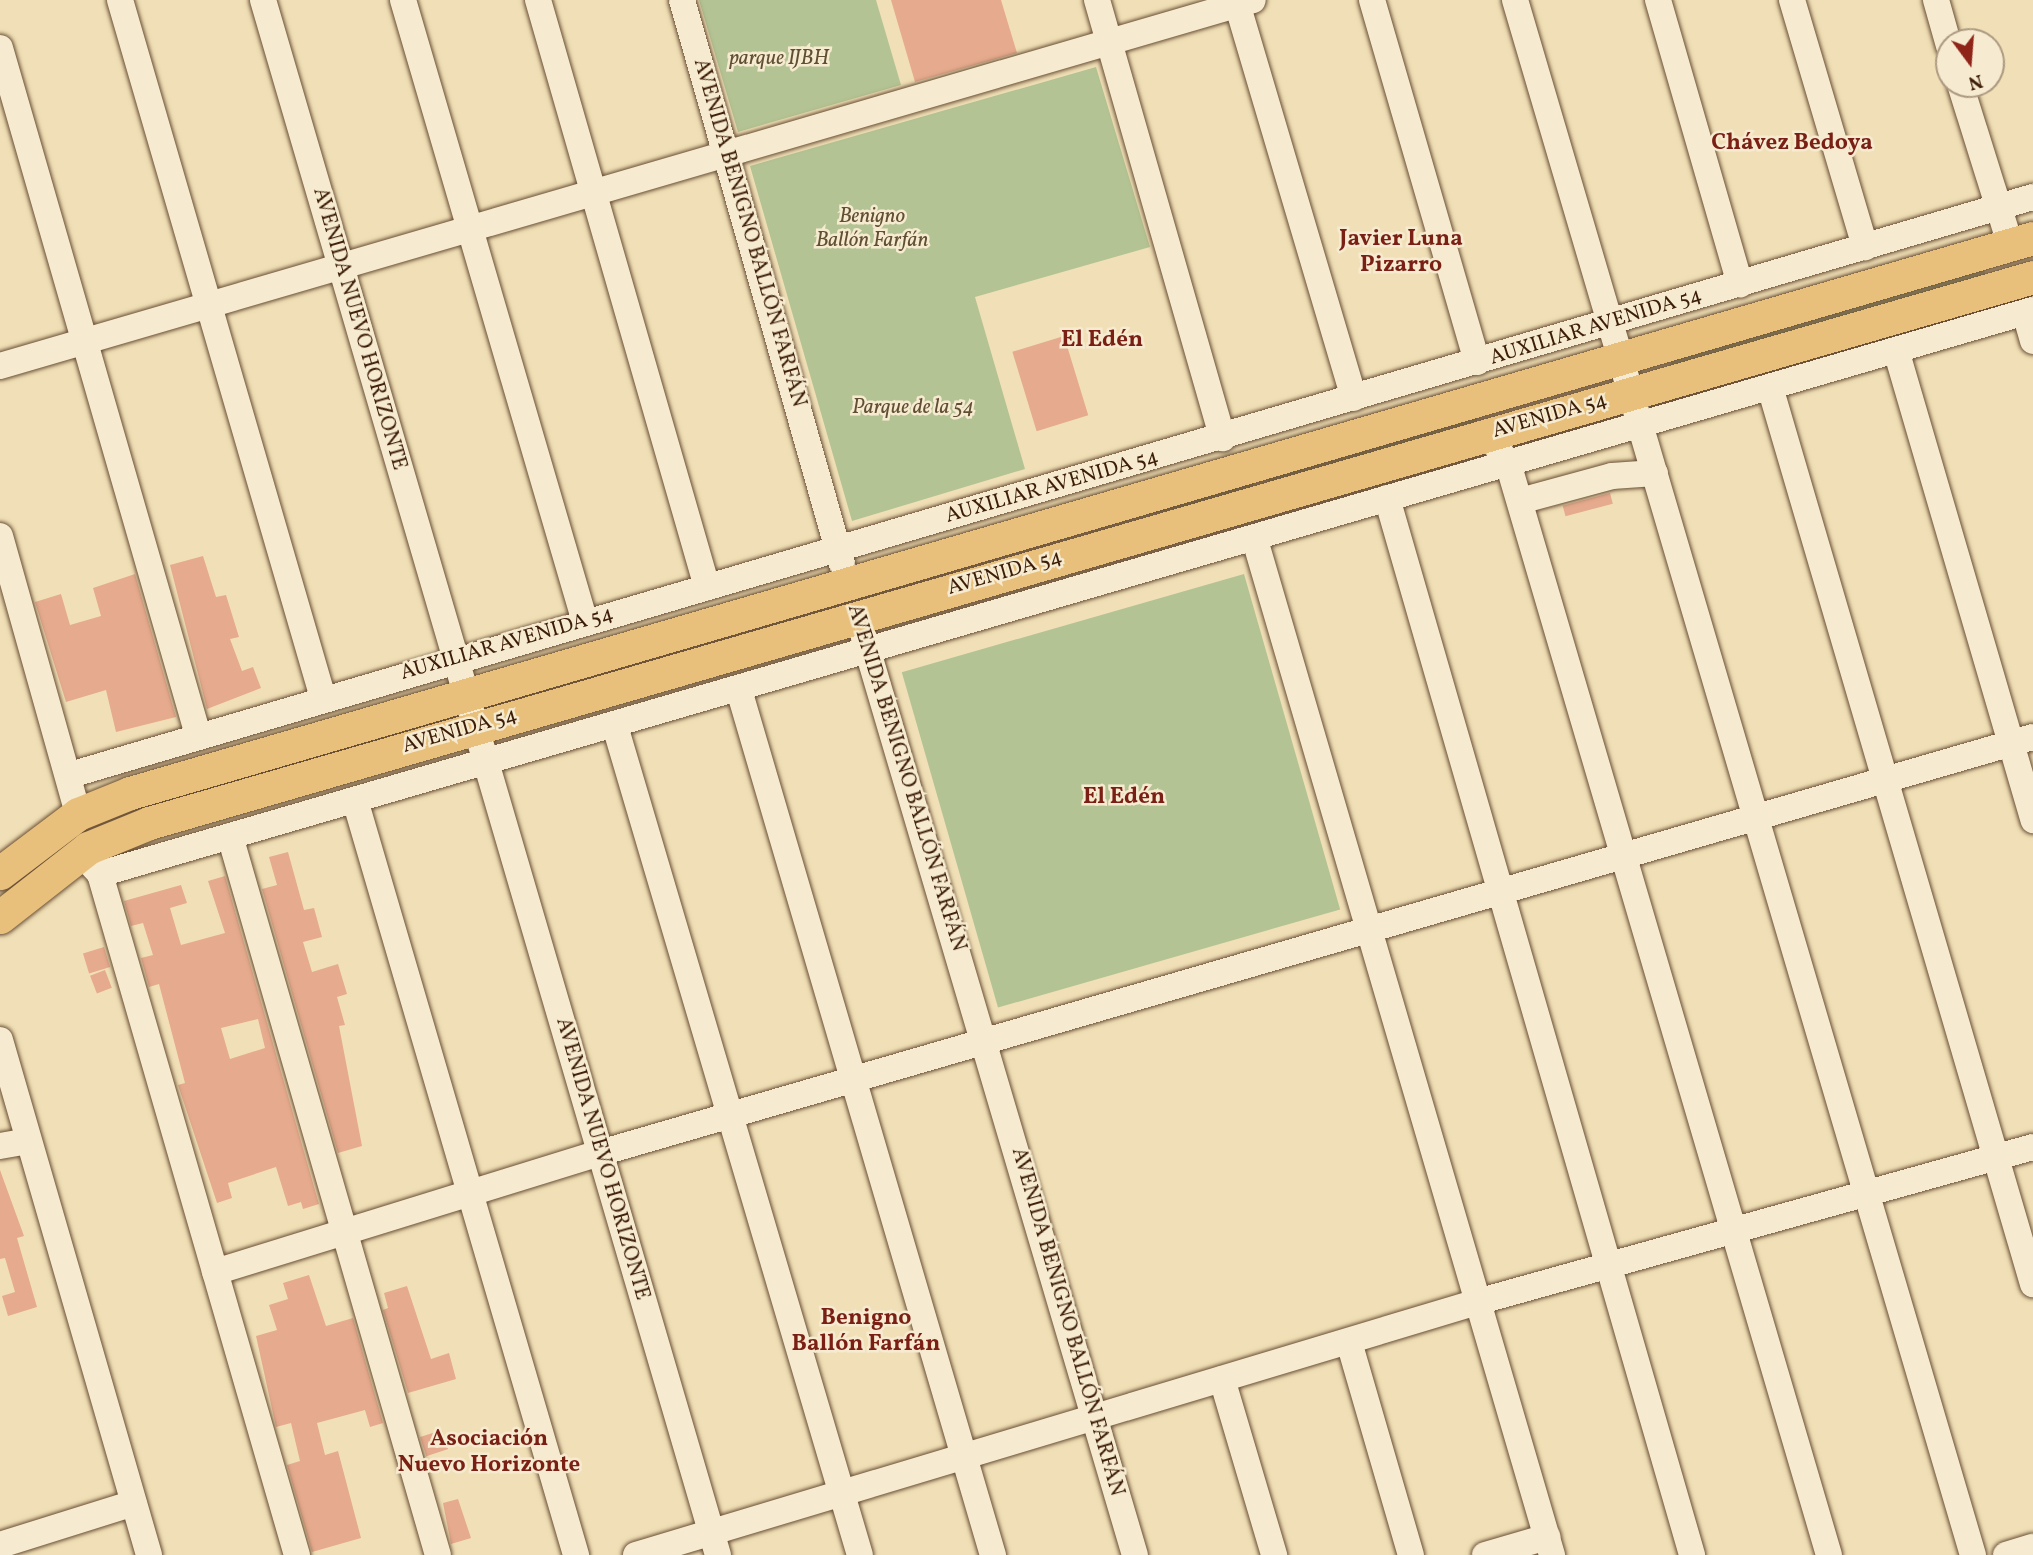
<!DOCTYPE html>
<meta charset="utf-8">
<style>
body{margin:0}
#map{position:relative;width:2033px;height:1555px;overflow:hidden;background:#f1e0b7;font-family:Vollkorn,serif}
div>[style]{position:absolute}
.green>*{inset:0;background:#b4c393;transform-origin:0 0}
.building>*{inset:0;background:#e6aa8e;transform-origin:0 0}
.roads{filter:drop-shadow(0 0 2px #694e34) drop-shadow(0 0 2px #694e34)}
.minor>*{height:26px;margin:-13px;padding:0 13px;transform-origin:13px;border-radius:13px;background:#f6ebd0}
.major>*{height:33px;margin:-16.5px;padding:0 16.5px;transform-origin:16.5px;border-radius:16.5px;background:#e8c07c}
span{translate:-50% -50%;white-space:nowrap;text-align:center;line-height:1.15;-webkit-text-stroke:5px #f6ebd0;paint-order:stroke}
.park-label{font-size:21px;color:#604f32;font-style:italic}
.street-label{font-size:21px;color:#3c1d08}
.neighbourhood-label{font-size:23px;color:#7a1f14;font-weight:700}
.north{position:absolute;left:1935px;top:28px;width:70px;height:70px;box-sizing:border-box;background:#f6ebd0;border:2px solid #ac9980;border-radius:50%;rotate:164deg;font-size:19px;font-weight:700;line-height:28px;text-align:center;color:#3c1d08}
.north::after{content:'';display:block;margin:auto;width:24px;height:32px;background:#8f2418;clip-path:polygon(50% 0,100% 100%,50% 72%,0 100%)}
</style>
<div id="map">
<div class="green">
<i style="clip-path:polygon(699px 0,876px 0,901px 85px,738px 132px)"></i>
<i style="clip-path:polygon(1096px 67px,1150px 247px,975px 297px,1025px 469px,852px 521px,750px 166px)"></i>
<i style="left:1982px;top:263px;width:19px;height:327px;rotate:74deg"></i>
<i style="left:1475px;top:412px;width:15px;height:218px;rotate:74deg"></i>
<i style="left:1252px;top:478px;width:14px;height:373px;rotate:78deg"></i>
<i style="left:1244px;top:574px;width:349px;height:356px;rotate:74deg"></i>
</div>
<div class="building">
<i style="clip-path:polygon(891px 0,1001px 0,1017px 53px,915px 82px)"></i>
<i style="left:1064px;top:336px;width:83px;height:54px;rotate:73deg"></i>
<i style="left:1610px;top:493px;width:11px;height:49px;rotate:75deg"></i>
<i style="clip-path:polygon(203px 556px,216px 597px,226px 595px,239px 637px,230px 639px,242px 671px,253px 667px,261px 688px,207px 709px,170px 565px)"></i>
<i style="clip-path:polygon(135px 574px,176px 717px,116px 732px,106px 690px,66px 702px,35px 602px,61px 594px,70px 625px,101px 616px,93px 588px)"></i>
<i style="clip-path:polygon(288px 852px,304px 910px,314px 908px,322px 937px,303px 942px,312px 972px,338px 964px,347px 994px,337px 997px,345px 1025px,339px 1026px,362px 1146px,338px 1153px,262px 889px,277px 885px,269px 857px)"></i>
<i style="clip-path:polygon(evenodd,225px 876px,319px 1204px,303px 1209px,301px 1202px,288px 1206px,276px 1167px,228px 1183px,232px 1198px,217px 1203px,178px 1085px,185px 1083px,159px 984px,149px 987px,141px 958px,153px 955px,143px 923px,131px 926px,124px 901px,181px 885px,187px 903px,170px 908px,181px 945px,225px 933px,208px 881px,225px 876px,258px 1019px,265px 1048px,230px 1059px,221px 1028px,258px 1019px)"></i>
<i style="left:104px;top:947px;width:21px;height:22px;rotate:73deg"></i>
<i style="left:105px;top:970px;width:19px;height:16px;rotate:69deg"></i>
<i style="clip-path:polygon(0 1170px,24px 1236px,17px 1238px,37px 1307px,8px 1316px,2px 1296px,15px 1292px,5px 1258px,0 1259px)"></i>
<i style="clip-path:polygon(309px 1275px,326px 1326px,353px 1318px,383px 1423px,370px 1427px,365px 1410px,317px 1423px,325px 1455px,338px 1451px,361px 1538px,312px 1552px,287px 1465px,300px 1461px,291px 1423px,276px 1427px,256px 1336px,277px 1330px,269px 1305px,288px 1299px,283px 1283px)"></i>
<i style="clip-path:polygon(407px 1286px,431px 1359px,449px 1353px,456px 1379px,408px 1393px,383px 1310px,388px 1308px,384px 1293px)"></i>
<i style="left:442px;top:1430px;width:20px;height:23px;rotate:72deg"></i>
<i style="clip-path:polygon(458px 1499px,471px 1538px,451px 1544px,443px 1503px)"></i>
</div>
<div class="roads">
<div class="minor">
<i style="left:120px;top:0;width:727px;rotate:73.78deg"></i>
<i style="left:263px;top:0;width:1620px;rotate:73.69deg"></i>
<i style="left:403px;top:0;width:648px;rotate:73.69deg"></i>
<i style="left:538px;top:0;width:611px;rotate:73.94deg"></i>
<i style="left:682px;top:0;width:586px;rotate:74.16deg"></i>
<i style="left:1097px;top:0;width:456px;rotate:74deg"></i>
<i style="left:1236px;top:0;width:415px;rotate:73.5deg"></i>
<i style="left:1372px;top:0;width:377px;rotate:73.8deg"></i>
<i style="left:1515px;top:0;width:1621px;rotate:73.59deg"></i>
<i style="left:1658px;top:0;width:296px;rotate:73.9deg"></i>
<i style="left:1792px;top:0;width:258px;rotate:73.5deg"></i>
<i style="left:1936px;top:0;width:48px;rotate:74.2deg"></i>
<i style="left:0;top:48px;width:715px;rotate:73.92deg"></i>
<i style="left:1960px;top:84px;width:168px;rotate:72.6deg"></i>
<i style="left:2025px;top:313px;width:29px;rotate:74deg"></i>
<i style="left:1896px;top:350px;width:490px;rotate:73.7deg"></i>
<i style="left:0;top:366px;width:1305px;rotate:-16.28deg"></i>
<i style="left:1770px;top:387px;width:935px;rotate:73.66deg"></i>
<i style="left:1498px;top:449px;width:17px;rotate:54deg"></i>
<i style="left:1508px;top:463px;width:1138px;rotate:73.62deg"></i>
<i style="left:1387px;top:498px;width:1100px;rotate:73.9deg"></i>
<i style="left:1520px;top:501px;width:95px;rotate:-15.2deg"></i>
<i style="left:1612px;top:476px;width:43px;rotate:-4deg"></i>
<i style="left:0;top:536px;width:289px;rotate:74.3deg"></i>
<i style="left:1255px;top:540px;width:1058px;rotate:73.69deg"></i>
<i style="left:864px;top:638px;width:956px;rotate:73.54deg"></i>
<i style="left:739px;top:690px;width:902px;rotate:73.64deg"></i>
<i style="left:615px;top:726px;width:864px;rotate:73.54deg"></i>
<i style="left:70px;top:775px;width:2046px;rotate:-16.41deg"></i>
<i style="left:355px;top:800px;width:787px;rotate:73.68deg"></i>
<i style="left:230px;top:836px;width:748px;rotate:73.87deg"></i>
<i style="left:88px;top:861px;width:18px;rotate:47deg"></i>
<i style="left:100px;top:874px;width:709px;rotate:73.87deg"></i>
<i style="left:100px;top:874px;width:2014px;rotate:-16.27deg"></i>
<i style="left:0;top:1040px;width:536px;rotate:73.86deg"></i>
<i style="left:0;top:1146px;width:29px;rotate:-10deg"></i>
<i style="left:215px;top:1272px;width:403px;rotate:-17.2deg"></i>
<i style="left:600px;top:1153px;width:1492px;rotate:-16.19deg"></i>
<i style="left:1349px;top:1342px;width:222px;rotate:73.8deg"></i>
<i style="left:1222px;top:1379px;width:184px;rotate:73.5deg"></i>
<i style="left:0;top:1545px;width:140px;rotate:-17.4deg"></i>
<i style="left:636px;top:1555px;width:878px;rotate:-16.74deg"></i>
<i style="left:1477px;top:1302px;width:577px;rotate:-15.58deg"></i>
<i style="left:1485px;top:1555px;width:65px;rotate:-16.2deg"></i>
<i style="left:2006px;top:1555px;width:28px;rotate:-17deg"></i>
</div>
<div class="major">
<i style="left:0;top:873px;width:98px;rotate:-37.1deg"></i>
<i style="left:78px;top:814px;width:56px;rotate:-22deg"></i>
<i style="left:130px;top:793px;width:1982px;rotate:-16.26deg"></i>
<i style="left:0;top:917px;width:112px;rotate:-38.1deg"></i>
<i style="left:88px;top:848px;width:66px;rotate:-22.3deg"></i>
<i style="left:149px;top:823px;width:1962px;rotate:-16.16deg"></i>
</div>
</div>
<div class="park-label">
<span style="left:779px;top:59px">parque IJBH</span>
<span style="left:872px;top:229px">Benigno<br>Ballón Farfán</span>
<span style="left:913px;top:408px">Parque de la 54</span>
</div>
<div class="street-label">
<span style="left:749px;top:233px;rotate:74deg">AVENIDA BENIGNO BALLÓN FARFÁN</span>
<span style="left:1596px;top:327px;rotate:-17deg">AUXILIAR AVENIDA 54</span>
<span style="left:359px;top:329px;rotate:74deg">AVENIDA NUEVO HORIZONTE</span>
<span style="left:1550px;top:416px;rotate:-16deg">AVENIDA 54</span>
<span style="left:1052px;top:487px;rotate:-16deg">AUXILIAR AVENIDA 54</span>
<span style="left:1005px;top:573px;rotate:-16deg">AVENIDA 54</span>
<span style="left:507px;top:644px;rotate:-16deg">AUXILIAR AVENIDA 54</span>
<span style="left:460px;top:731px;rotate:-16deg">AVENIDA 54</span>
<span style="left:906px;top:778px;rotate:73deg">AVENIDA BENIGNO BALLÓN FARFÁN</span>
<span style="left:602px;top:1159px;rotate:74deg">AVENIDA NUEVO HORIZONTE</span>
<span style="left:1067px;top:1322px;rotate:74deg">AVENIDA BENIGNO BALLÓN FARFÁN</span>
</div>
<div class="neighbourhood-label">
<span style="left:1792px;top:143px">Chávez Bedoya</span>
<span style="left:1401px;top:252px">Javier Luna<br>Pizarro</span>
<span style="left:1102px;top:340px">El Edén</span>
<span style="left:1124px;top:797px">El Edén</span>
<span style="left:866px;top:1331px">Benigno<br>Ballón Farfán</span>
<span style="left:489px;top:1452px">Asociación<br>Nuevo Horizonte</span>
</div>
<div class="north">N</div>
</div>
